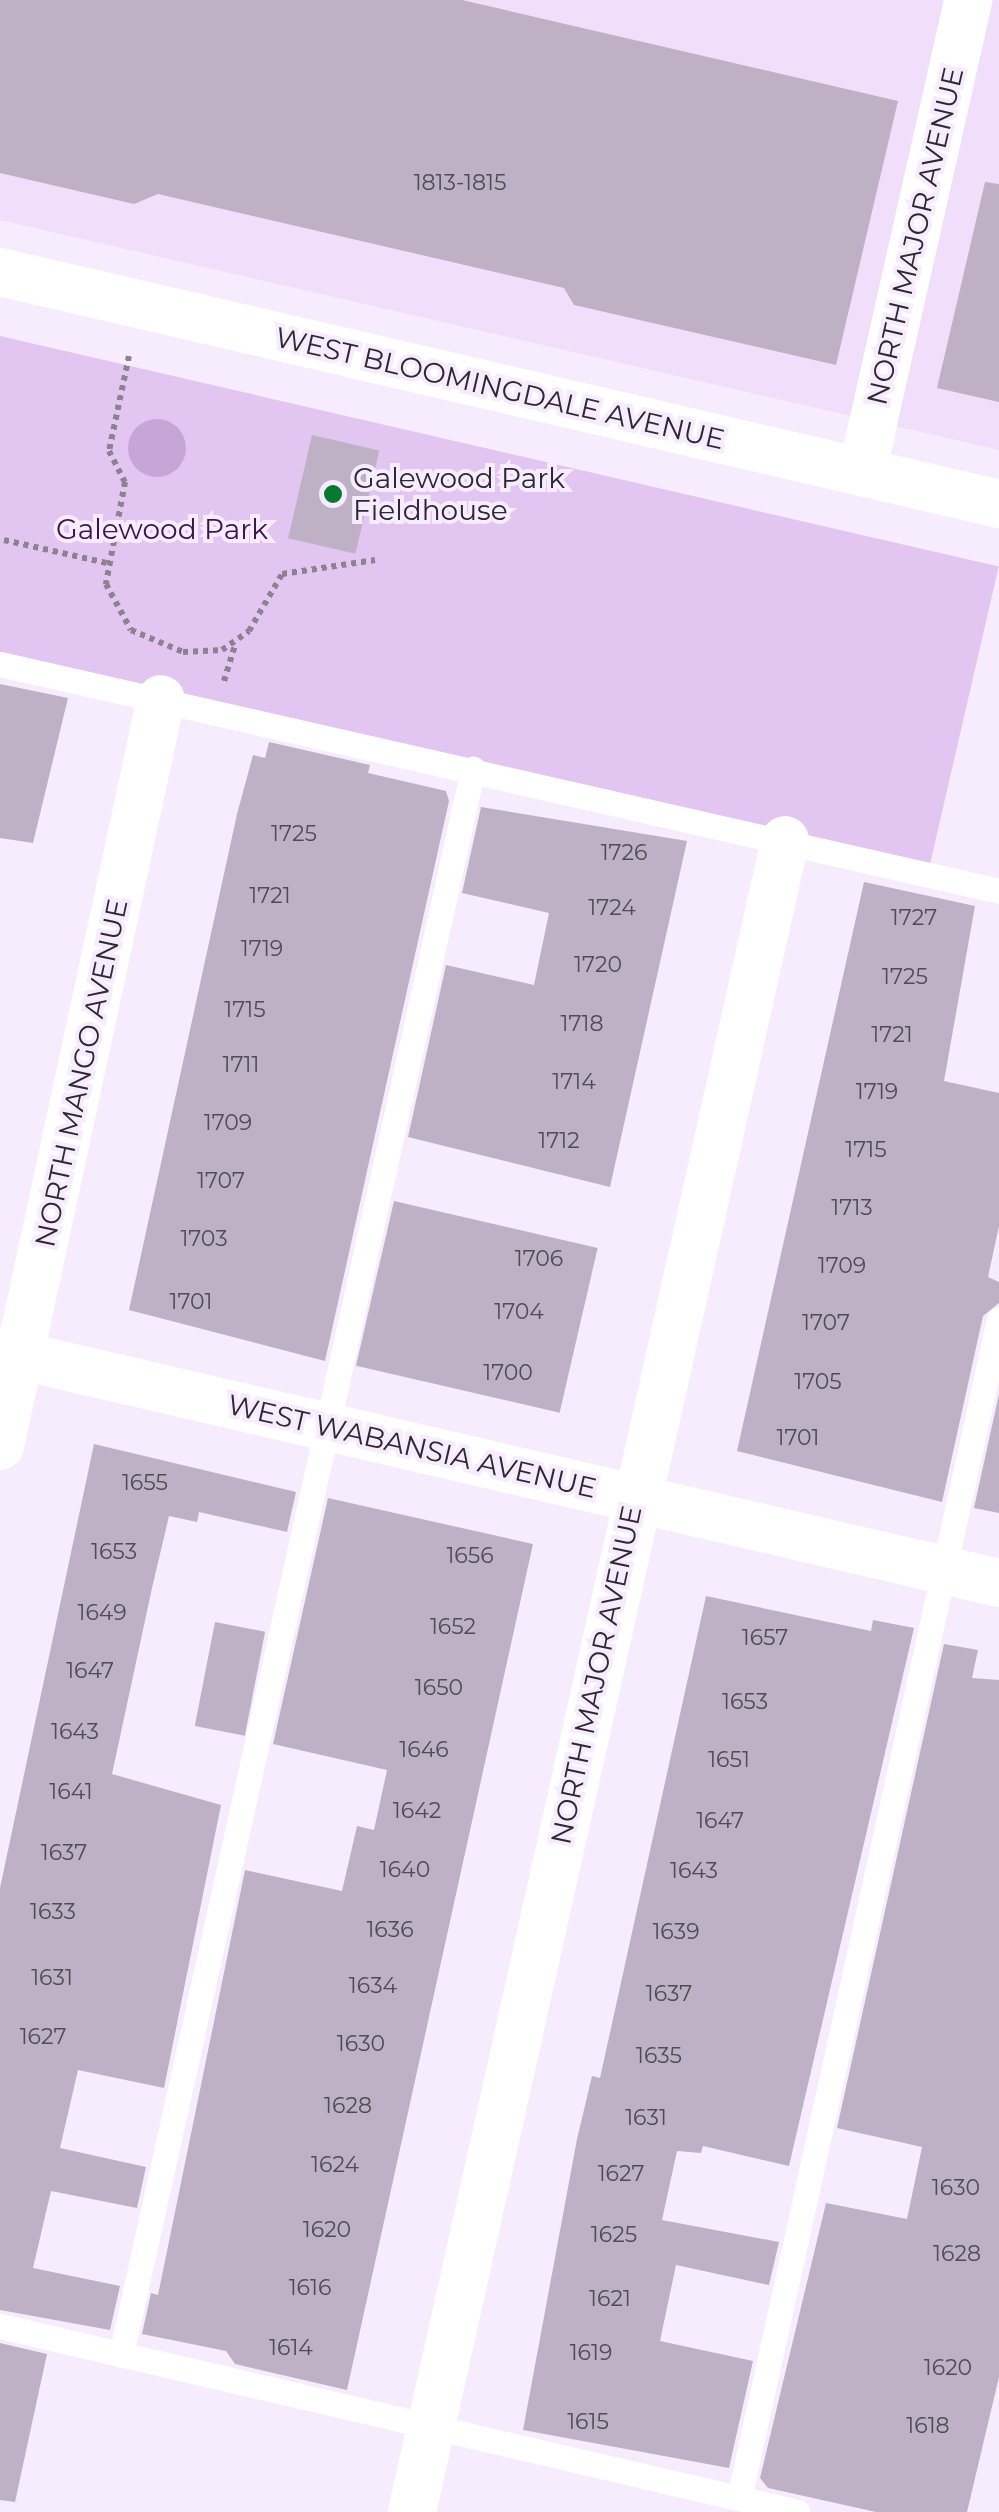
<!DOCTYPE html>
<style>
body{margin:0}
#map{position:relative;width:999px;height:2512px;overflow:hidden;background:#f7ecfd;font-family:Montserrat,sans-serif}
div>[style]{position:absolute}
.built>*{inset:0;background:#f1defa}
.green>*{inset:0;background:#e2c5f0;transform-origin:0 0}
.water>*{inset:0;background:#c7a5d7}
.round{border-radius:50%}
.building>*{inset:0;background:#beb1c5;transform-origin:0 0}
.path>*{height:6px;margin-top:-3px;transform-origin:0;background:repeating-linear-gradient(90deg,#8b838f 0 5px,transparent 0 10px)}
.lane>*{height:25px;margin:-12.5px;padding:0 12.5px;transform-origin:12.5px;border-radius:12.5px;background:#fff}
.street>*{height:48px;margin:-24px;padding:0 24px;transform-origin:24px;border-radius:24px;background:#fff}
.dots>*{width:28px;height:28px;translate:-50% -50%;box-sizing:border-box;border:5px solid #f7ecfd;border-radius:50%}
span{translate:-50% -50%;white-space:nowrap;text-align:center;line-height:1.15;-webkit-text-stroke:8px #f7ecfd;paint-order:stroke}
.number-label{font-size:22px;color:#524b56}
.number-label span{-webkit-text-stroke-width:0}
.street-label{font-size:28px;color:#2e2931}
.poi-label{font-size:28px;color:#2e2931}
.left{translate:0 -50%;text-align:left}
.park-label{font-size:28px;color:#3e144f}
</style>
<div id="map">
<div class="built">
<i style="clip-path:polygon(0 0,999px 0,999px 450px,0 220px)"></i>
</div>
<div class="green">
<i style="left:0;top:336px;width:1025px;height:312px;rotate:13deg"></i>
</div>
<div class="water">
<i class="round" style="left:128px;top:419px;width:58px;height:58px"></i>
</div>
<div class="building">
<i style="clip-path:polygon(0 0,462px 0,898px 101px,836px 365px,574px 305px,564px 288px,158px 194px,134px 204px,0 173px)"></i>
<i style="clip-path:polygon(985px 182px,999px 184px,999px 402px,937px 388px)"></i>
<i style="left:312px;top:435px;width:69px;height:106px;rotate:13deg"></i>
<i style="clip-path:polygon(0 684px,68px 698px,33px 843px,0 838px)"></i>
<i style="clip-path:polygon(269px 742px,370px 765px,368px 773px,446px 791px,449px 801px,325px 1361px,129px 1310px,237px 814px,253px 755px,265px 758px)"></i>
<i style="clip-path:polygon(481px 807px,687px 841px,610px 1187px,408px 1137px,446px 965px,534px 985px,549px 913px,462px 893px)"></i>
<i style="clip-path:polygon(864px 882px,975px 906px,944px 1081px,999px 1093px,999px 1226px,988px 1277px,999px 1282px,999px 1303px,983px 1316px,942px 1502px,737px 1451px)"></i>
<i style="left:394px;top:1201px;width:209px;height:169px;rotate:13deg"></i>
<i style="clip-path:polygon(999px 1394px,999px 1513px,974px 1508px)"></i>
<i style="clip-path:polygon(94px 1444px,296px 1492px,287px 1532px,199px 1512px,197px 1522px,169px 1516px,152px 1588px,112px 1774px,221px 1805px,164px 2088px,78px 2070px,60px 2148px,146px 2167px,137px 2208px,51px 2191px,33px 2268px,120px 2286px,110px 2330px,0 2310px,0 1888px)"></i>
<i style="clip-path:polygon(328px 1498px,533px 1544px,347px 2390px,235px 2364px,226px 2351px,142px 2334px,151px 2293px,158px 2295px,245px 1870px,342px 1891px,357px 1826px,374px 1830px,387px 1770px,273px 1744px)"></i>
<i style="clip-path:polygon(706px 1596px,871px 1631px,873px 1620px,914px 1628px,789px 2166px,703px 2146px,701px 2153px,677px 2151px,662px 2220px,779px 2242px,769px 2285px,676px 2265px,660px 2341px,753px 2361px,729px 2468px,523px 2430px,577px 2139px,592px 2076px,600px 2078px)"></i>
<i style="left:215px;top:1622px;width:51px;height:106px;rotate:11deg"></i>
<i style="clip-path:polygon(944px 1644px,978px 1650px,972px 1678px,999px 1680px,999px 2377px,967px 2512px,876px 2512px,768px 2488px,760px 2478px,826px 2203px,907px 2219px,922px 2147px,837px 2128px)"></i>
<i style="clip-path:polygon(0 2343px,47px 2354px,15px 2502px,0 2500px)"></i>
</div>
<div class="path">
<i style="left:129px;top:356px;width:97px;rotate:101.9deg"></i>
<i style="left:109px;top:451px;width:35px;rotate:63deg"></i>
<i style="left:125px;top:482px;width:104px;rotate:100.6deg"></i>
<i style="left:106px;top:584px;width:52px;rotate:61.5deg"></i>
<i style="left:131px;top:630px;width:56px;rotate:22.9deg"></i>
<i style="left:183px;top:652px;width:39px;rotate:-3deg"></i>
<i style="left:222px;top:650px;width:33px;rotate:-35deg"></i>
<i style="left:249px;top:631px;width:66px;rotate:-59.9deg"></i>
<i style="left:282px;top:574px;width:94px;rotate:-8.6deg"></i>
<i style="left:4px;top:540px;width:106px;rotate:12.6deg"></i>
<i style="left:224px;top:681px;width:38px;rotate:-73deg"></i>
</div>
<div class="lane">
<i style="left:0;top:664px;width:1024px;rotate:12.8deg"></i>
<i style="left:0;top:2326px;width:819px;rotate:13.12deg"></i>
<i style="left:121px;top:2355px;width:1625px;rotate:-77.49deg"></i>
<i style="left:739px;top:2498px;width:1207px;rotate:-77.56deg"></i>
</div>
<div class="street">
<i style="left:0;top:272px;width:1026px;rotate:13.07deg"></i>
<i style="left:862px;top:472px;width:484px;rotate:-77.3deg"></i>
<i style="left:0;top:1351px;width:1026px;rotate:13.07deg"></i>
<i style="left:0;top:1446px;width:764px;rotate:-77.84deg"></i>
<i style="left:412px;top:2512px;width:1713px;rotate:-77.42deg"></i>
</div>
<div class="dots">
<i style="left:333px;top:494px;background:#05792f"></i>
</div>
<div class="number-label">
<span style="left:460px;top:183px">1813-1815</span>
<span style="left:294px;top:834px">1725</span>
<span style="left:624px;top:853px">1726</span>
<span style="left:270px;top:896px">1721</span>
<span style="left:612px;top:908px">1724</span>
<span style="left:914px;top:918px">1727</span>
<span style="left:262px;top:949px">1719</span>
<span style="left:598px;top:965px">1720</span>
<span style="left:905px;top:977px">1725</span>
<span style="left:245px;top:1010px">1715</span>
<span style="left:582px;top:1024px">1718</span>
<span style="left:892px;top:1035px">1721</span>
<span style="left:241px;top:1065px">1711</span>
<span style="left:574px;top:1082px">1714</span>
<span style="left:877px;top:1092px">1719</span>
<span style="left:228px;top:1123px">1709</span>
<span style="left:559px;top:1141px">1712</span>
<span style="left:866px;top:1150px">1715</span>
<span style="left:221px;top:1181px">1707</span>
<span style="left:852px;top:1208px">1713</span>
<span style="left:204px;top:1239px">1703</span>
<span style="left:539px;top:1259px">1706</span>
<span style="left:842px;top:1266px">1709</span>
<span style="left:191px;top:1302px">1701</span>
<span style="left:519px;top:1312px">1704</span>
<span style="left:826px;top:1323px">1707</span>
<span style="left:508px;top:1373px">1700</span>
<span style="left:818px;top:1382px">1705</span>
<span style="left:798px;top:1438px">1701</span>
<span style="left:145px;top:1483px">1655</span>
<span style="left:114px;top:1552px">1653</span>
<span style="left:470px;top:1556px">1656</span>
<span style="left:102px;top:1613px">1649</span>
<span style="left:453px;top:1627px">1652</span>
<span style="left:765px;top:1638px">1657</span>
<span style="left:90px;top:1671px">1647</span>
<span style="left:439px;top:1688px">1650</span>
<span style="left:745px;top:1702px">1653</span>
<span style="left:75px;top:1732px">1643</span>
<span style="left:424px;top:1750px">1646</span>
<span style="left:729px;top:1760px">1651</span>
<span style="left:71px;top:1792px">1641</span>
<span style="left:417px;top:1811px">1642</span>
<span style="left:720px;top:1821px">1647</span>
<span style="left:64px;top:1853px">1637</span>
<span style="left:405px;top:1870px">1640</span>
<span style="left:694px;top:1871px">1643</span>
<span style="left:53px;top:1912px">1633</span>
<span style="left:390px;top:1930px">1636</span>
<span style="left:676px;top:1932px">1639</span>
<span style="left:52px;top:1978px">1631</span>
<span style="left:373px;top:1986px">1634</span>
<span style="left:669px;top:1994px">1637</span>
<span style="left:43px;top:2037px">1627</span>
<span style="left:361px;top:2044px">1630</span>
<span style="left:659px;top:2056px">1635</span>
<span style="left:348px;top:2106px">1628</span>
<span style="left:646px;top:2118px">1631</span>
<span style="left:335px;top:2165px">1624</span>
<span style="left:621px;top:2174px">1627</span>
<span style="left:956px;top:2188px">1630</span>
<span style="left:327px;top:2230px">1620</span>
<span style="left:614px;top:2235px">1625</span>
<span style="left:957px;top:2254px">1628</span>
<span style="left:310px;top:2288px">1616</span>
<span style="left:610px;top:2299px">1621</span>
<span style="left:291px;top:2348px">1614</span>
<span style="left:591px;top:2353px">1619</span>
<span style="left:948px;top:2368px">1620</span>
<span style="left:588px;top:2422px">1615</span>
<span style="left:928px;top:2426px">1618</span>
</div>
<div class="street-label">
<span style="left:915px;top:236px;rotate:-77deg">NORTH MAJOR AVENUE</span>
<span style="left:500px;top:388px;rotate:13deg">WEST BLOOMINGDALE AVENUE</span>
<span style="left:81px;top:1073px;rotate:-78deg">NORTH MANGO AVENUE</span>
<span style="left:412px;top:1446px;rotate:13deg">WEST WABANSIA AVENUE</span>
<span style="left:596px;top:1675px;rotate:-78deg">NORTH MAJOR AVENUE</span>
</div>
<div class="poi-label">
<span class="left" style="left:353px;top:494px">Galewood Park<br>Fieldhouse</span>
</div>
<div class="park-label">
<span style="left:162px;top:529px">Galewood Park</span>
</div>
</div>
